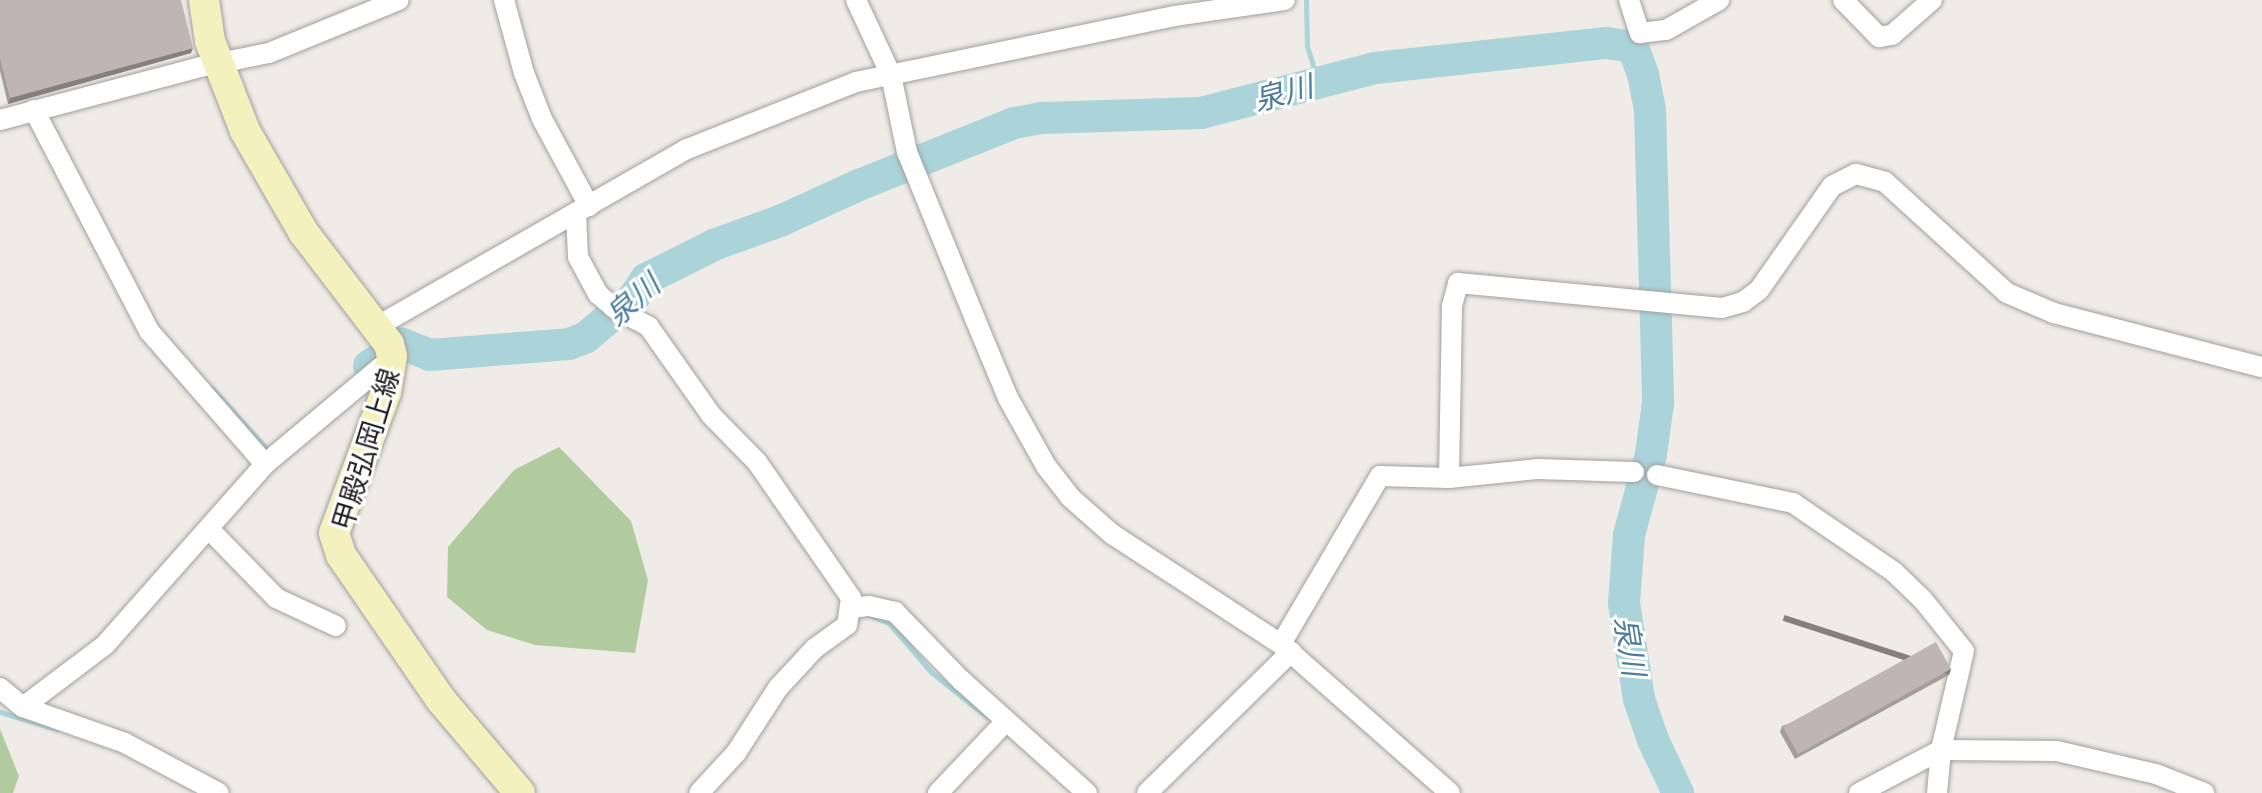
<!DOCTYPE html>
<meta charset="utf-8">
<style>
body{margin:0}
#map{position:relative;width:2262px;height:793px;overflow:hidden;background:#efebe6;font-family:Barlow,"Noto Sans JP",sans-serif}
div>[style]{position:absolute}
.forest>*{inset:0;background:#b1cb9e}
.stream>*{height:5px;margin:-2.5px;padding:0 2.5px;transform-origin:2.5px;border-radius:2.5px;background:#aad4d9}
.river>*{height:32px;margin:-16px;padding:0 16px;transform-origin:16px;border-radius:16px;background:#aad4d9}
.roads{filter:drop-shadow(0 0 2px #a0a0a0) drop-shadow(0 0 2px #a0a0a0)}
.minor>*{height:20px;margin:-10px;padding:0 10px;transform-origin:10px;border-radius:10px;background:#fff}
.secondary>*{height:30px;margin:-15px;padding:0 15px;transform-origin:15px;border-radius:15px;background:#f4f1bf}
.wall>*{inset:0;background:#a49d9a}
.shaded-wall>*{inset:0;background:#867f7d;transform-origin:0 0}
.building>*{inset:0;background:#bfb6b3;transform-origin:0 0}
span{translate:-50% -50%;white-space:nowrap;text-align:center;line-height:1.15;-webkit-text-stroke:6px #fff;paint-order:stroke}
.street-label{font-size:28px;color:#1f1f1f}
.water-label{font-size:30px;color:#4c7b98;font-style:italic}
</style>
<div id="map">
<div class="forest">
<i style="clip-path:polygon(559px 447px,631px 521px,648px 580px,635px 653px,535px 645px,487px 630px,447px 597px,448px 547px,514px 470px)"></i>
<i style="clip-path:polygon(0 729px,19px 776px,13px 793px,0 793px)"></i>
</div>
<div class="stream">
<i style="left:1306px;top:0;width:46px;rotate:88.8deg"></i>
<i style="left:1307px;top:46px;width:39px;rotate:73deg"></i>
<i style="left:212px;top:388px;width:85px;rotate:47.9deg"></i>
<i style="left:869px;top:615px;width:22px;rotate:22deg"></i>
<i style="left:889px;top:623px;width:65px;rotate:49.4deg"></i>
<i style="left:931px;top:672px;width:72px;rotate:38.8deg"></i>
<i style="left:0;top:712px;width:59px;rotate:16.9deg"></i>
</div>
<div class="river">
<i style="left:369px;top:366px;width:40px;rotate:-34deg"></i>
<i style="left:402px;top:344px;width:30px;rotate:21deg"></i>
<i style="left:430px;top:355px;width:139px;rotate:-4.5deg"></i>
<i style="left:569px;top:344px;width:17px;rotate:-21deg"></i>
<i style="left:585px;top:338px;width:64px;rotate:-39.9deg"></i>
<i style="left:634px;top:297px;width:22px;rotate:-56deg"></i>
<i style="left:646px;top:279px;width:78px;rotate:-26.6deg"></i>
<i style="left:716px;top:244px;width:68px;rotate:-19.8deg"></i>
<i style="left:780px;top:221px;width:87px;rotate:-24.5deg"></i>
<i style="left:859px;top:185px;width:167px;rotate:-21.8deg"></i>
<i style="left:1014px;top:123px;width:27px;rotate:-10deg"></i>
<i style="left:1041px;top:118px;width:160px;rotate:-1.8deg"></i>
<i style="left:1201px;top:113px;width:180px;rotate:-14.5deg"></i>
<i style="left:1375px;top:68px;width:233px;rotate:-6.2deg"></i>
<i style="left:1607px;top:43px;width:26px;rotate:9deg"></i>
<i style="left:1633px;top:47px;width:29px;rotate:70deg"></i>
<i style="left:1643px;top:74px;width:37px;rotate:79deg"></i>
<i style="left:1650px;top:110px;width:293px;rotate:88.4deg"></i>
<i style="left:1658px;top:403px;width:51px;rotate:97.8deg"></i>
<i style="left:1651px;top:454px;width:84px;rotate:105.2deg"></i>
<i style="left:1629px;top:535px;width:68px;rotate:94.2deg"></i>
<i style="left:1624px;top:603px;width:97px;rotate:81.1deg"></i>
<i style="left:1639px;top:699px;width:43px;rotate:71.1deg"></i>
<i style="left:1653px;top:740px;width:59px;rotate:64.7deg"></i>
</div>
<div class="roads">
<div class="minor">
<i style="left:504px;top:0;width:76px;rotate:74.7deg"></i>
<i style="left:524px;top:73px;width:49px;rotate:68.6deg"></i>
<i style="left:542px;top:119px;width:99px;rotate:61.6deg"></i>
<i style="left:856px;top:0;width:83px;rotate:65deg"></i>
<i style="left:891px;top:75px;width:79px;rotate:78.3deg"></i>
<i style="left:907px;top:152px;width:180px;rotate:67.8deg"></i>
<i style="left:975px;top:319px;width:86px;rotate:67.3deg"></i>
<i style="left:1008px;top:398px;width:78px;rotate:60.8deg"></i>
<i style="left:1046px;top:466px;width:39px;rotate:52deg"></i>
<i style="left:1070px;top:497px;width:56px;rotate:41.4deg"></i>
<i style="left:1112px;top:534px;width:202px;rotate:33.1deg"></i>
<i style="left:1281px;top:644px;width:225px;rotate:41.4deg"></i>
<i style="left:1629px;top:0;width:35px;rotate:72deg"></i>
<i style="left:1640px;top:33px;width:26px;rotate:-7deg"></i>
<i style="left:1666px;top:30px;width:61px;rotate:-29.5deg"></i>
<i style="left:1843px;top:0;width:52px;rotate:45.8deg"></i>
<i style="left:1879px;top:37px;width:13px;rotate:-9deg"></i>
<i style="left:1892px;top:35px;width:53px;rotate:-41.2deg"></i>
<i style="left:34px;top:110px;width:249px;rotate:62.5deg"></i>
<i style="left:149px;top:331px;width:176px;rotate:48.9deg"></i>
<i style="left:265px;top:464px;width:150px;rotate:-39.9deg"></i>
<i style="left:380px;top:368px;width:12px;rotate:-14deg"></i>
<i style="left:0;top:120px;width:207px;rotate:-14.8deg"></i>
<i style="left:200px;top:67px;width:70px;rotate:-11.5deg"></i>
<i style="left:269px;top:53px;width:140px;rotate:-22.2deg"></i>
<i style="left:576px;top:213px;width:44px;rotate:87.4deg"></i>
<i style="left:578px;top:257px;width:42px;rotate:61.6deg"></i>
<i style="left:598px;top:294px;width:21px;rotate:41deg"></i>
<i style="left:614px;top:308px;width:40px;rotate:28deg"></i>
<i style="left:649px;top:327px;width:108px;rotate:54.8deg"></i>
<i style="left:711px;top:415px;width:66px;rotate:45.6deg"></i>
<i style="left:757px;top:462px;width:165px;rotate:55.3deg"></i>
<i style="left:851px;top:598px;width:27px;rotate:98deg"></i>
<i style="left:847px;top:625px;width:39px;rotate:144deg"></i>
<i style="left:815px;top:648px;width:54px;rotate:132.8deg"></i>
<i style="left:778px;top:688px;width:77px;rotate:122.9deg"></i>
<i style="left:736px;top:753px;width:54px;rotate:132.8deg"></i>
<i style="left:376px;top:327px;width:358px;rotate:-29.8deg"></i>
<i style="left:687px;top:149px;width:182px;rotate:-21.6deg"></i>
<i style="left:856px;top:82px;width:326px;rotate:-11.7deg"></i>
<i style="left:1175px;top:16px;width:111px;rotate:-8.3deg"></i>
<i style="left:1657px;top:475px;width:139px;rotate:11.6deg"></i>
<i style="left:1793px;top:503px;width:122px;rotate:34.3deg"></i>
<i style="left:1894px;top:572px;width:40px;rotate:44deg"></i>
<i style="left:1923px;top:600px;width:65px;rotate:51.2deg"></i>
<i style="left:1964px;top:651px;width:102px;rotate:103.1deg"></i>
<i style="left:1941px;top:750px;width:43px;rotate:95.3deg"></i>
<i style="left:1449px;top:478px;width:172px;rotate:-89deg"></i>
<i style="left:1452px;top:306px;width:24px;rotate:-75deg"></i>
<i style="left:1458px;top:283px;width:265px;rotate:5.4deg"></i>
<i style="left:1722px;top:308px;width:22px;rotate:-16deg"></i>
<i style="left:1743px;top:302px;width:20px;rotate:-37deg"></i>
<i style="left:1759px;top:290px;width:127px;rotate:-54.9deg"></i>
<i style="left:1832px;top:186px;width:27px;rotate:-27deg"></i>
<i style="left:1856px;top:174px;width:30px;rotate:15deg"></i>
<i style="left:1885px;top:182px;width:165px;rotate:42.3deg"></i>
<i style="left:2007px;top:293px;width:51px;rotate:23.1deg"></i>
<i style="left:2054px;top:313px;width:215px;rotate:14.6deg"></i>
<i style="left:209px;top:529px;width:96px;rotate:45.8deg"></i>
<i style="left:276px;top:598px;width:66px;rotate:25deg"></i>
<i style="left:852px;top:608px;width:17px;rotate:-7deg"></i>
<i style="left:869px;top:606px;width:27px;rotate:13deg"></i>
<i style="left:895px;top:612px;width:95px;rotate:45.9deg"></i>
<i style="left:961px;top:680px;width:169px;rotate:41.9deg"></i>
<i style="left:1281px;top:644px;width:195px;rotate:-59.5deg"></i>
<i style="left:1380px;top:476px;width:69px;rotate:1.7deg"></i>
<i style="left:1449px;top:478px;width:88px;rotate:-5.8deg"></i>
<i style="left:1537px;top:469px;width:97px;rotate:1.8deg"></i>
<i style="left:0;top:688px;width:30px;rotate:40deg"></i>
<i style="left:23px;top:707px;width:108px;rotate:19.4deg"></i>
<i style="left:125px;top:743px;width:106px;rotate:28deg"></i>
<i style="left:23px;top:707px;width:103px;rotate:-37.1deg"></i>
<i style="left:105px;top:645px;width:242px;rotate:-48.5deg"></i>
<i style="left:938px;top:793px;width:99px;rotate:-46.6deg"></i>
<i style="left:1147px;top:793px;width:202px;rotate:-44.4deg"></i>
<i style="left:1859px;top:793px;width:93px;rotate:-27.7deg"></i>
<i style="left:1941px;top:750px;width:116px;rotate:0.5deg"></i>
<i style="left:2057px;top:751px;width:102px;rotate:13.1deg"></i>
<i style="left:2156px;top:774px;width:52px;rotate:21.6deg"></i>
</div>
<div class="secondary">
<i style="left:204px;top:0;width:41px;rotate:81.7deg"></i>
<i style="left:210px;top:41px;width:97px;rotate:68.7deg"></i>
<i style="left:245px;top:131px;width:118px;rotate:60deg"></i>
<i style="left:304px;top:233px;width:140px;rotate:52.6deg"></i>
<i style="left:389px;top:344px;width:12px;rotate:76deg"></i>
<i style="left:392px;top:356px;width:36px;rotate:99deg"></i>
<i style="left:386px;top:392px;width:150px;rotate:110.2deg"></i>
<i style="left:334px;top:533px;width:23px;rotate:72deg"></i>
<i style="left:341px;top:555px;width:176px;rotate:55.4deg"></i>
<i style="left:441px;top:700px;width:122px;rotate:49.7deg"></i>
</div>
</div>
<div class="wall">
<i style="clip-path:polygon(0 0,191px 53px,8px 104px,0 71px)"></i>
<i style="clip-path:polygon(1951px 669px,1949px 675px,1795px 759px,1780px 732px,1782px 726px)"></i>
</div>
<div class="shaded-wall">
<i style="clip-path:polygon(193px 48px,191px 53px,8px 104px,10px 98px)"></i>
<i style="left:1951px;top:669px;width:6px;height:175px;rotate:108deg"></i>
</div>
<div class="building">
<i style="clip-path:polygon(0 0,181px 0,193px 48px,10px 98px,0 58px)"></i>
<i style="left:1936px;top:642px;width:31px;height:175px;rotate:61deg"></i>
</div>
<div class="street-label">
<span style="left:365px;top:449px;rotate:-73deg">甲殿弘岡上線</span>
</div>
<div class="water-label">
<span style="left:1283px;top:92px;rotate:-15deg">泉川</span>
<span style="left:632px;top:299px;rotate:-41deg">泉川</span>
<span style="left:1631px;top:646px;rotate:81deg">泉川</span>
</div>
</div>
